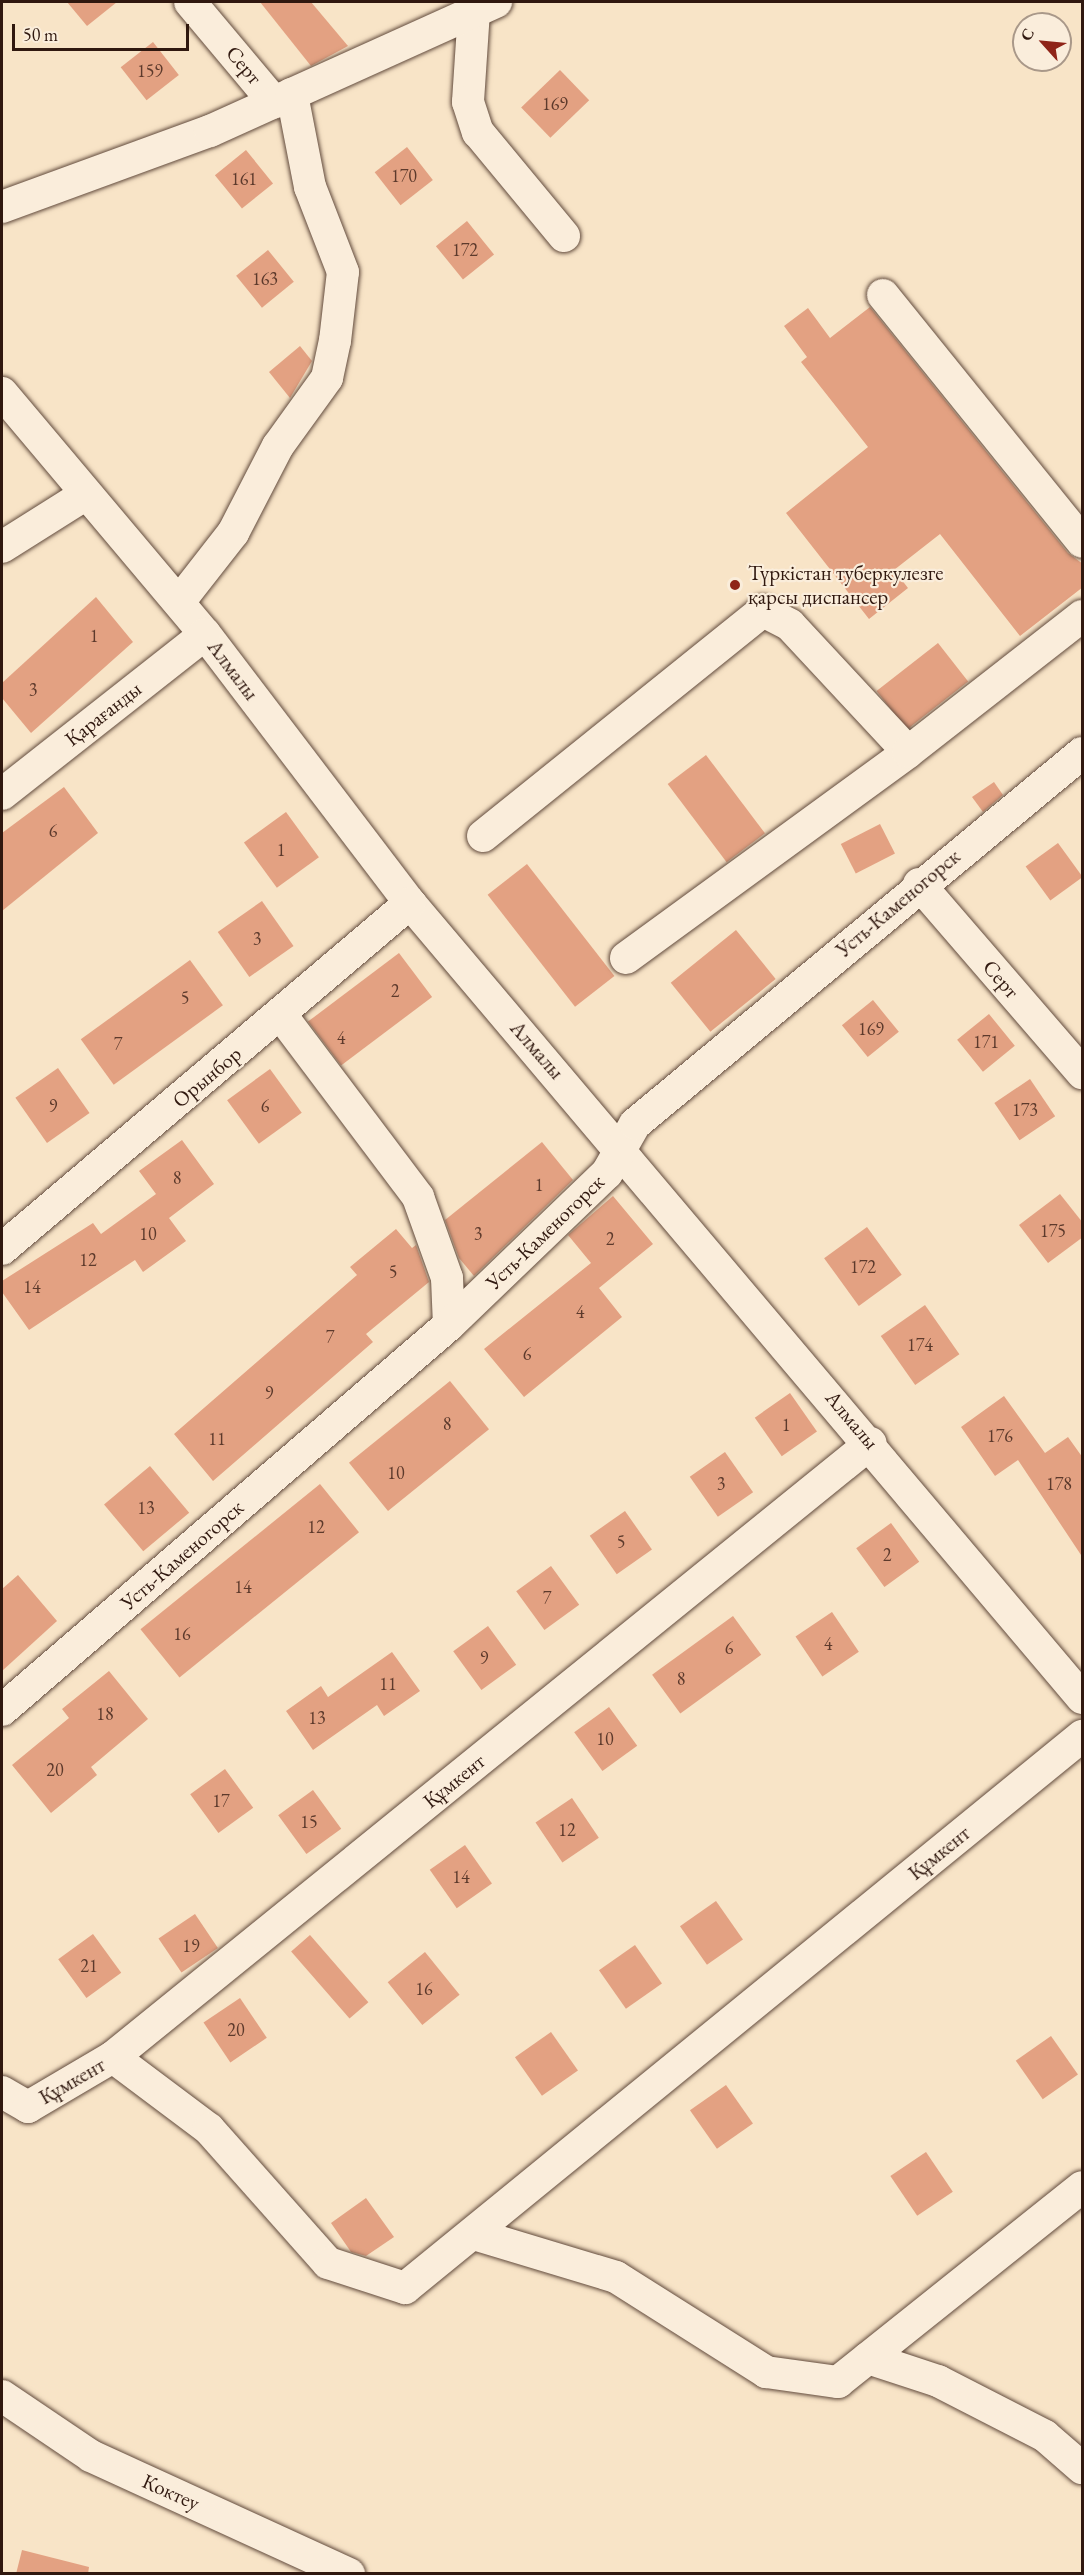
<!DOCTYPE html>
<meta charset="utf-8">
<style>
body{margin:0}
#map{position:relative;width:1084px;height:2575px;overflow:hidden;background:#f8e4c7;font-family:"EB Garamond",serif}
div>[style]{position:absolute}
.building>*{inset:0;background:#e3a182;transform-origin:0 0}
.roads{filter:drop-shadow(0 0 2px #624b3d) drop-shadow(0 0 2px #624b3d)}
.minor>*{height:32px;margin:-16px;padding:0 16px;transform-origin:16px;border-radius:16px;background:#faeddb}
.dots>*{width:16px;height:16px;translate:-50% -50%;box-sizing:border-box;border:3px solid #faeddb;border-radius:50%}
span{translate:-50% -50%;white-space:nowrap;text-align:center;line-height:1.15;-webkit-text-stroke:4.5px #faeddb;paint-order:stroke}
.number-label{font-size:18px;color:#5d3a2c}
.number-label span{-webkit-text-stroke-width:0}
.street-label{font-size:21px;color:#30180f}
.poi-label{font-size:21px;color:#30180f}
.left{translate:0 -50%;text-align:left}
.frame{position:absolute;inset:0;border:3px solid #30180f;pointer-events:none}
.north{position:absolute;left:1012px;top:12px;width:60px;height:60px;box-sizing:border-box;background:#faeddb;border:2px solid #a99889;border-radius:50%;rotate:297deg;font-size:16px;font-weight:700;line-height:24px;text-align:center;color:#30180f}
.north::after{content:'';display:block;margin:auto;width:21px;height:27px;background:#8f2418;clip-path:polygon(50% 0,100% 100%,50% 72%,0 100%)}
.scale{position:absolute;left:12px;top:24px;width:177px;height:27px;box-sizing:border-box;border:3px solid #30180f;border-top:0;padding-left:8px;font-size:18px;line-height:21px;white-space:nowrap;color:#30180f;-webkit-text-stroke:4px #faeddb;paint-order:stroke}
</style>
<div id="map">
<div class="building">
<i style="clip-path:polygon(67px 2px,117px 2px,87px 26px)"></i>
<i style="clip-path:polygon(260px 2px,311px 2px,348px 46px,311px 66px)"></i>
<i style="left:153px;top:42px;width:42px;height:41px;rotate:52deg"></i>
<i style="left:560px;top:70px;width:42px;height:54px;rotate:46deg"></i>
<i style="left:407px;top:147px;width:42px;height:41px;rotate:52deg"></i>
<i style="left:246px;top:150px;width:43px;height:40px;rotate:51deg"></i>
<i style="left:467px;top:221px;width:43px;height:40px;rotate:51deg"></i>
<i style="left:268px;top:250px;width:41px;height:41px;rotate:51deg"></i>
<i style="clip-path:polygon(870px 307px,1068px 553px,1083px 564px,1083px 587px,1020px 636px,940px 534px,894px 570px,908px 588px,869px 619px,786px 513px,868px 447px,801px 362px,807px 357px,784px 326px,808px 308px,830px 338px)"></i>
<i style="clip-path:polygon(300px 346px,312px 361px,290px 398px,269px 372px)"></i>
<i style="clip-path:polygon(96px 597px,133px 642px,31px 733px,2px 698px,2px 683px)"></i>
<i style="left:938px;top:643px;width:49px;height:78px;rotate:52deg"></i>
<i style="left:706px;top:755px;width:98px;height:48px;rotate:53deg"></i>
<i style="clip-path:polygon(994px 782px,1003px 795px,983px 812px,972px 797px)"></i>
<i style="clip-path:polygon(64px 787px,98px 833px,2px 911px,2px 833px)"></i>
<i style="left:286px;top:812px;width:56px;height:52px;rotate:54deg"></i>
<i style="left:880px;top:824px;width:33px;height:44px;rotate:63deg"></i>
<i style="left:1058px;top:843px;width:42px;height:40px;rotate:54deg"></i>
<i style="left:527px;top:864px;width:142px;height:50px;rotate:52deg"></i>
<i style="left:262px;top:901px;width:55px;height:54px;rotate:55deg"></i>
<i style="left:736px;top:930px;width:63px;height:84px;rotate:51deg"></i>
<i style="left:399px;top:953px;width:55px;height:114px;rotate:53deg"></i>
<i style="left:190px;top:960px;width:56px;height:135px;rotate:54deg"></i>
<i style="left:873px;top:1000px;width:41px;height:40px;rotate:51deg"></i>
<i style="left:989px;top:1014px;width:41px;height:41px;rotate:51deg"></i>
<i style="left:58px;top:1068px;width:55px;height:52px;rotate:55deg"></i>
<i style="left:270px;top:1069px;width:54px;height:53px;rotate:54deg"></i>
<i style="left:1030px;top:1079px;width:45px;height:43px;rotate:56deg"></i>
<i style="clip-path:polygon(182px 1140px,214px 1184px,169px 1218px,186px 1241px,143px 1272px,135px 1260px,29px 1330px,2px 1292px,2px 1281px,93px 1223px,101px 1234px,156px 1194px,139px 1171px)"></i>
<i style="clip-path:polygon(542px 1142px,573px 1180px,474px 1276px,459px 1258px,445px 1220px)"></i>
<i style="clip-path:polygon(1060px 1194px,1083px 1223px,1083px 1237px,1048px 1263px,1019px 1225px)"></i>
<i style="clip-path:polygon(613px 1196px,653px 1244px,599px 1288px,622px 1317px,524px 1397px,484px 1349px,591px 1263px,568px 1235px)"></i>
<i style="left:867px;top:1227px;width:59px;height:53px;rotate:54deg"></i>
<i style="clip-path:polygon(396px 1229px,412px 1248px,416px 1245px,429px 1282px,366px 1334px,373px 1342px,213px 1481px,174px 1434px,357px 1275px,350px 1267px)"></i>
<i style="left:925px;top:1305px;width:60px;height:54px;rotate:55deg"></i>
<i style="left:450px;top:1381px;width:62px;height:130px;rotate:51deg"></i>
<i style="left:790px;top:1393px;width:47px;height:43px;rotate:55deg"></i>
<i style="clip-path:polygon(1004px 1396px,1045px 1453px,1068px 1437px,1083px 1458px,1083px 1558px,1018px 1460px,995px 1476px,961px 1427px)"></i>
<i style="left:725px;top:1452px;width:49px;height:43px;rotate:55deg"></i>
<i style="left:150px;top:1466px;width:61px;height:60px;rotate:50deg"></i>
<i style="left:320px;top:1484px;width:62px;height:231px;rotate:51deg"></i>
<i style="left:625px;top:1511px;width:47px;height:43px;rotate:55deg"></i>
<i style="left:891px;top:1523px;width:48px;height:43px;rotate:54deg"></i>
<i style="left:551px;top:1566px;width:48px;height:43px;rotate:54deg"></i>
<i style="clip-path:polygon(18px 1575px,57px 1621px,2px 1671px,2px 1589px)"></i>
<i style="left:832px;top:1612px;width:48px;height:44px;rotate:56deg"></i>
<i style="left:733px;top:1616px;width:48px;height:100px;rotate:54deg"></i>
<i style="left:488px;top:1626px;width:48px;height:43px;rotate:54deg"></i>
<i style="clip-path:polygon(392px 1652px,420px 1691px,384px 1716px,377px 1705px,313px 1750px,286px 1711px,321px 1686px,328px 1697px)"></i>
<i style="clip-path:polygon(109px 1671px,148px 1719px,91px 1767px,97px 1775px,51px 1813px,12px 1765px,69px 1718px,62px 1709px)"></i>
<i style="left:609px;top:1707px;width:48px;height:43px;rotate:54deg"></i>
<i style="left:225px;top:1769px;width:48px;height:43px;rotate:54deg"></i>
<i style="left:313px;top:1790px;width:48px;height:43px;rotate:54deg"></i>
<i style="left:572px;top:1798px;width:48px;height:44px;rotate:56deg"></i>
<i style="left:465px;top:1845px;width:47px;height:43px;rotate:55deg"></i>
<i style="left:716px;top:1901px;width:47px;height:44px;rotate:55deg"></i>
<i style="left:195px;top:1914px;width:41px;height:44px;rotate:56deg"></i>
<i style="left:93px;top:1934px;width:48px;height:43px;rotate:54deg"></i>
<i style="left:310px;top:1935px;width:89px;height:25px;rotate:49deg"></i>
<i style="left:635px;top:1945px;width:47px;height:44px;rotate:55deg"></i>
<i style="left:425px;top:1952px;width:55px;height:48px;rotate:51deg"></i>
<i style="left:240px;top:1998px;width:48px;height:44px;rotate:56deg"></i>
<i style="left:551px;top:2032px;width:47px;height:44px;rotate:55deg"></i>
<i style="left:1051px;top:2036px;width:47px;height:43px;rotate:55deg"></i>
<i style="left:726px;top:2085px;width:47px;height:44px;rotate:55deg"></i>
<i style="left:926px;top:2152px;width:48px;height:43px;rotate:56deg"></i>
<i style="clip-path:polygon(366px 2198px,394px 2237px,366px 2256px,351px 2252px,331px 2223px)"></i>
<i style="clip-path:polygon(22px 2550px,89px 2567px,88px 2574px,16px 2574px)"></i>
</div>
<div class="roads">
<div class="minor">
<i style="left:190px;top:2px;width:131px;rotate:50deg"></i>
<i style="left:474px;top:11px;width:91px;rotate:93.8deg"></i>
<i style="left:468px;top:102px;width:32px;rotate:72deg"></i>
<i style="left:478px;top:132px;width:135px;rotate:50.4deg"></i>
<i style="left:2px;top:207px;width:221px;rotate:-20.1deg"></i>
<i style="left:210px;top:131px;width:314px;rotate:-24.3deg"></i>
<i style="left:883px;top:295px;width:317px;rotate:51.1deg"></i>
<i style="left:2px;top:393px;width:315px;rotate:49.9deg"></i>
<i style="left:205px;top:634px;width:338px;rotate:52.7deg"></i>
<i style="left:410px;top:903px;width:1041px;rotate:49.79deg"></i>
<i style="left:2px;top:547px;width:99px;rotate:-32.2deg"></i>
<i style="left:179px;top:602px;width:88px;rotate:-52deg"></i>
<i style="left:233px;top:533px;width:98px;rotate:-62.7deg"></i>
<i style="left:278px;top:446px;width:84px;rotate:-54.2deg"></i>
<i style="left:327px;top:378px;width:38px;rotate:-78deg"></i>
<i style="left:335px;top:341px;width:69px;rotate:-83.4deg"></i>
<i style="left:343px;top:272px;width:91px;rotate:-111.2deg"></i>
<i style="left:310px;top:187px;width:95px;rotate:-101deg"></i>
<i style="left:2px;top:794px;width:258px;rotate:-38.2deg"></i>
<i style="left:483px;top:836px;width:359px;rotate:-38.8deg"></i>
<i style="left:763px;top:611px;width:30px;rotate:27deg"></i>
<i style="left:790px;top:625px;width:173px;rotate:47.1deg"></i>
<i style="left:919px;top:884px;width:250px;rotate:49.2deg"></i>
<i style="left:626px;top:958px;width:349px;rotate:-36.1deg"></i>
<i style="left:908px;top:752px;width:221px;rotate:-38deg"></i>
<i style="left:281px;top:1015px;width:228px;rotate:53deg"></i>
<i style="left:418px;top:1197px;width:86px;rotate:70.3deg"></i>
<i style="left:447px;top:1278px;width:47px;rotate:87.6deg"></i>
<i style="left:2px;top:1249px;width:535px;rotate:-40.3deg"></i>
<i style="left:2px;top:1710px;width:590px;rotate:-40.74deg"></i>
<i style="left:449px;top:1325px;width:219px;rotate:-43.9deg"></i>
<i style="left:607px;top:1173px;width:56px;rotate:-60.3deg"></i>
<i style="left:635px;top:1124px;width:581px;rotate:-39.69deg"></i>
<i style="left:113px;top:2057px;width:120px;rotate:36.9deg"></i>
<i style="left:209px;top:2129px;width:179px;rotate:48.4deg"></i>
<i style="left:328px;top:2263px;width:81px;rotate:18deg"></i>
<i style="left:405px;top:2288px;width:874px;rotate:-39.19deg"></i>
<i style="left:2px;top:2092px;width:30px;rotate:30deg"></i>
<i style="left:28px;top:2107px;width:99px;rotate:-30.5deg"></i>
<i style="left:113px;top:2057px;width:975px;rotate:-39.01deg"></i>
<i style="left:477px;top:2235px;width:145px;rotate:16.8deg"></i>
<i style="left:616px;top:2277px;width:178px;rotate:32.3deg"></i>
<i style="left:766px;top:2372px;width:73px;rotate:7.9deg"></i>
<i style="left:838px;top:2382px;width:312px;rotate:-38.6deg"></i>
<i style="left:868px;top:2358px;width:74px;rotate:18.2deg"></i>
<i style="left:938px;top:2381px;width:120px;rotate:27.2deg"></i>
<i style="left:1045px;top:2436px;width:49px;rotate:40.9deg"></i>
<i style="left:2px;top:2396px;width:107px;rotate:34deg"></i>
<i style="left:91px;top:2456px;width:284px;rotate:24.6deg"></i>
</div>
</div>
<div class="dots">
<i style="left:735px;top:585px;background:#8f2418"></i>
</div>
<div class="number-label">
<span style="left:150px;top:71px">159</span>
<span style="left:555px;top:104px">169</span>
<span style="left:404px;top:176px">170</span>
<span style="left:244px;top:179px">161</span>
<span style="left:465px;top:250px">172</span>
<span style="left:265px;top:279px">163</span>
<span style="left:94px;top:636px">1</span>
<span style="left:33px;top:690px">3</span>
<span style="left:53px;top:831px">6</span>
<span style="left:281px;top:850px">1</span>
<span style="left:257px;top:939px">3</span>
<span style="left:395px;top:991px">2</span>
<span style="left:185px;top:998px">5</span>
<span style="left:871px;top:1029px">169</span>
<span style="left:341px;top:1038px">4</span>
<span style="left:986px;top:1042px">171</span>
<span style="left:118px;top:1044px">7</span>
<span style="left:53px;top:1106px">9</span>
<span style="left:265px;top:1106px">6</span>
<span style="left:1025px;top:1110px">173</span>
<span style="left:177px;top:1178px">8</span>
<span style="left:539px;top:1185px">1</span>
<span style="left:1053px;top:1231px">175</span>
<span style="left:148px;top:1234px">10</span>
<span style="left:478px;top:1234px">3</span>
<span style="left:610px;top:1239px">2</span>
<span style="left:88px;top:1260px">12</span>
<span style="left:863px;top:1267px">172</span>
<span style="left:393px;top:1272px">5</span>
<span style="left:32px;top:1287px">14</span>
<span style="left:580px;top:1312px">4</span>
<span style="left:330px;top:1337px">7</span>
<span style="left:920px;top:1345px">174</span>
<span style="left:527px;top:1354px">6</span>
<span style="left:269px;top:1393px">9</span>
<span style="left:447px;top:1424px">8</span>
<span style="left:786px;top:1425px">1</span>
<span style="left:1000px;top:1436px">176</span>
<span style="left:217px;top:1439px">11</span>
<span style="left:396px;top:1473px">10</span>
<span style="left:721px;top:1484px">3</span>
<span style="left:1059px;top:1484px">178</span>
<span style="left:146px;top:1508px">13</span>
<span style="left:316px;top:1527px">12</span>
<span style="left:621px;top:1542px">5</span>
<span style="left:887px;top:1555px">2</span>
<span style="left:243px;top:1587px">14</span>
<span style="left:547px;top:1598px">7</span>
<span style="left:182px;top:1634px">16</span>
<span style="left:828px;top:1644px">4</span>
<span style="left:729px;top:1648px">6</span>
<span style="left:484px;top:1658px">9</span>
<span style="left:681px;top:1679px">8</span>
<span style="left:388px;top:1684px">11</span>
<span style="left:105px;top:1714px">18</span>
<span style="left:317px;top:1718px">13</span>
<span style="left:605px;top:1739px">10</span>
<span style="left:55px;top:1770px">20</span>
<span style="left:221px;top:1801px">17</span>
<span style="left:309px;top:1822px">15</span>
<span style="left:567px;top:1830px">12</span>
<span style="left:461px;top:1877px">14</span>
<span style="left:191px;top:1946px">19</span>
<span style="left:89px;top:1966px">21</span>
<span style="left:424px;top:1989px">16</span>
<span style="left:236px;top:2030px">20</span>
</div>
<div class="street-label">
<span style="left:244px;top:65px;rotate:50deg">Серт</span>
<span style="left:233px;top:670px;rotate:53deg">Алмалы</span>
<span style="left:103px;top:714px;rotate:-38deg">Қарағанды</span>
<span style="left:898px;top:903px;rotate:-40deg">Усть-Каменогорск</span>
<span style="left:1001px;top:979px;rotate:49deg">Серт</span>
<span style="left:537px;top:1050px;rotate:49deg">Алмалы</span>
<span style="left:207px;top:1077px;rotate:-40deg">Орынбор</span>
<span style="left:545px;top:1232px;rotate:-44deg">Усть-Каменогорск</span>
<span style="left:852px;top:1420px;rotate:50deg">Алмалы</span>
<span style="left:182px;top:1555px;rotate:-41deg">Усть-Каменогорск</span>
<span style="left:454px;top:1781px;rotate:-39deg">Құмкент</span>
<span style="left:939px;top:1853px;rotate:-39deg">Құмкент</span>
<span style="left:72px;top:2081px;rotate:-30deg">Құмкент</span>
<span style="left:171px;top:2492px;rotate:24deg">Коктеу</span>
</div>
<div class="poi-label">
<span class="left" style="left:748px;top:585px">Түркістан туберкулезге<br>қарсы диспансер</span>
</div>
<div class="frame"></div>
<div class="north">С</div>
<div class="scale">50 m</div>
</div>
